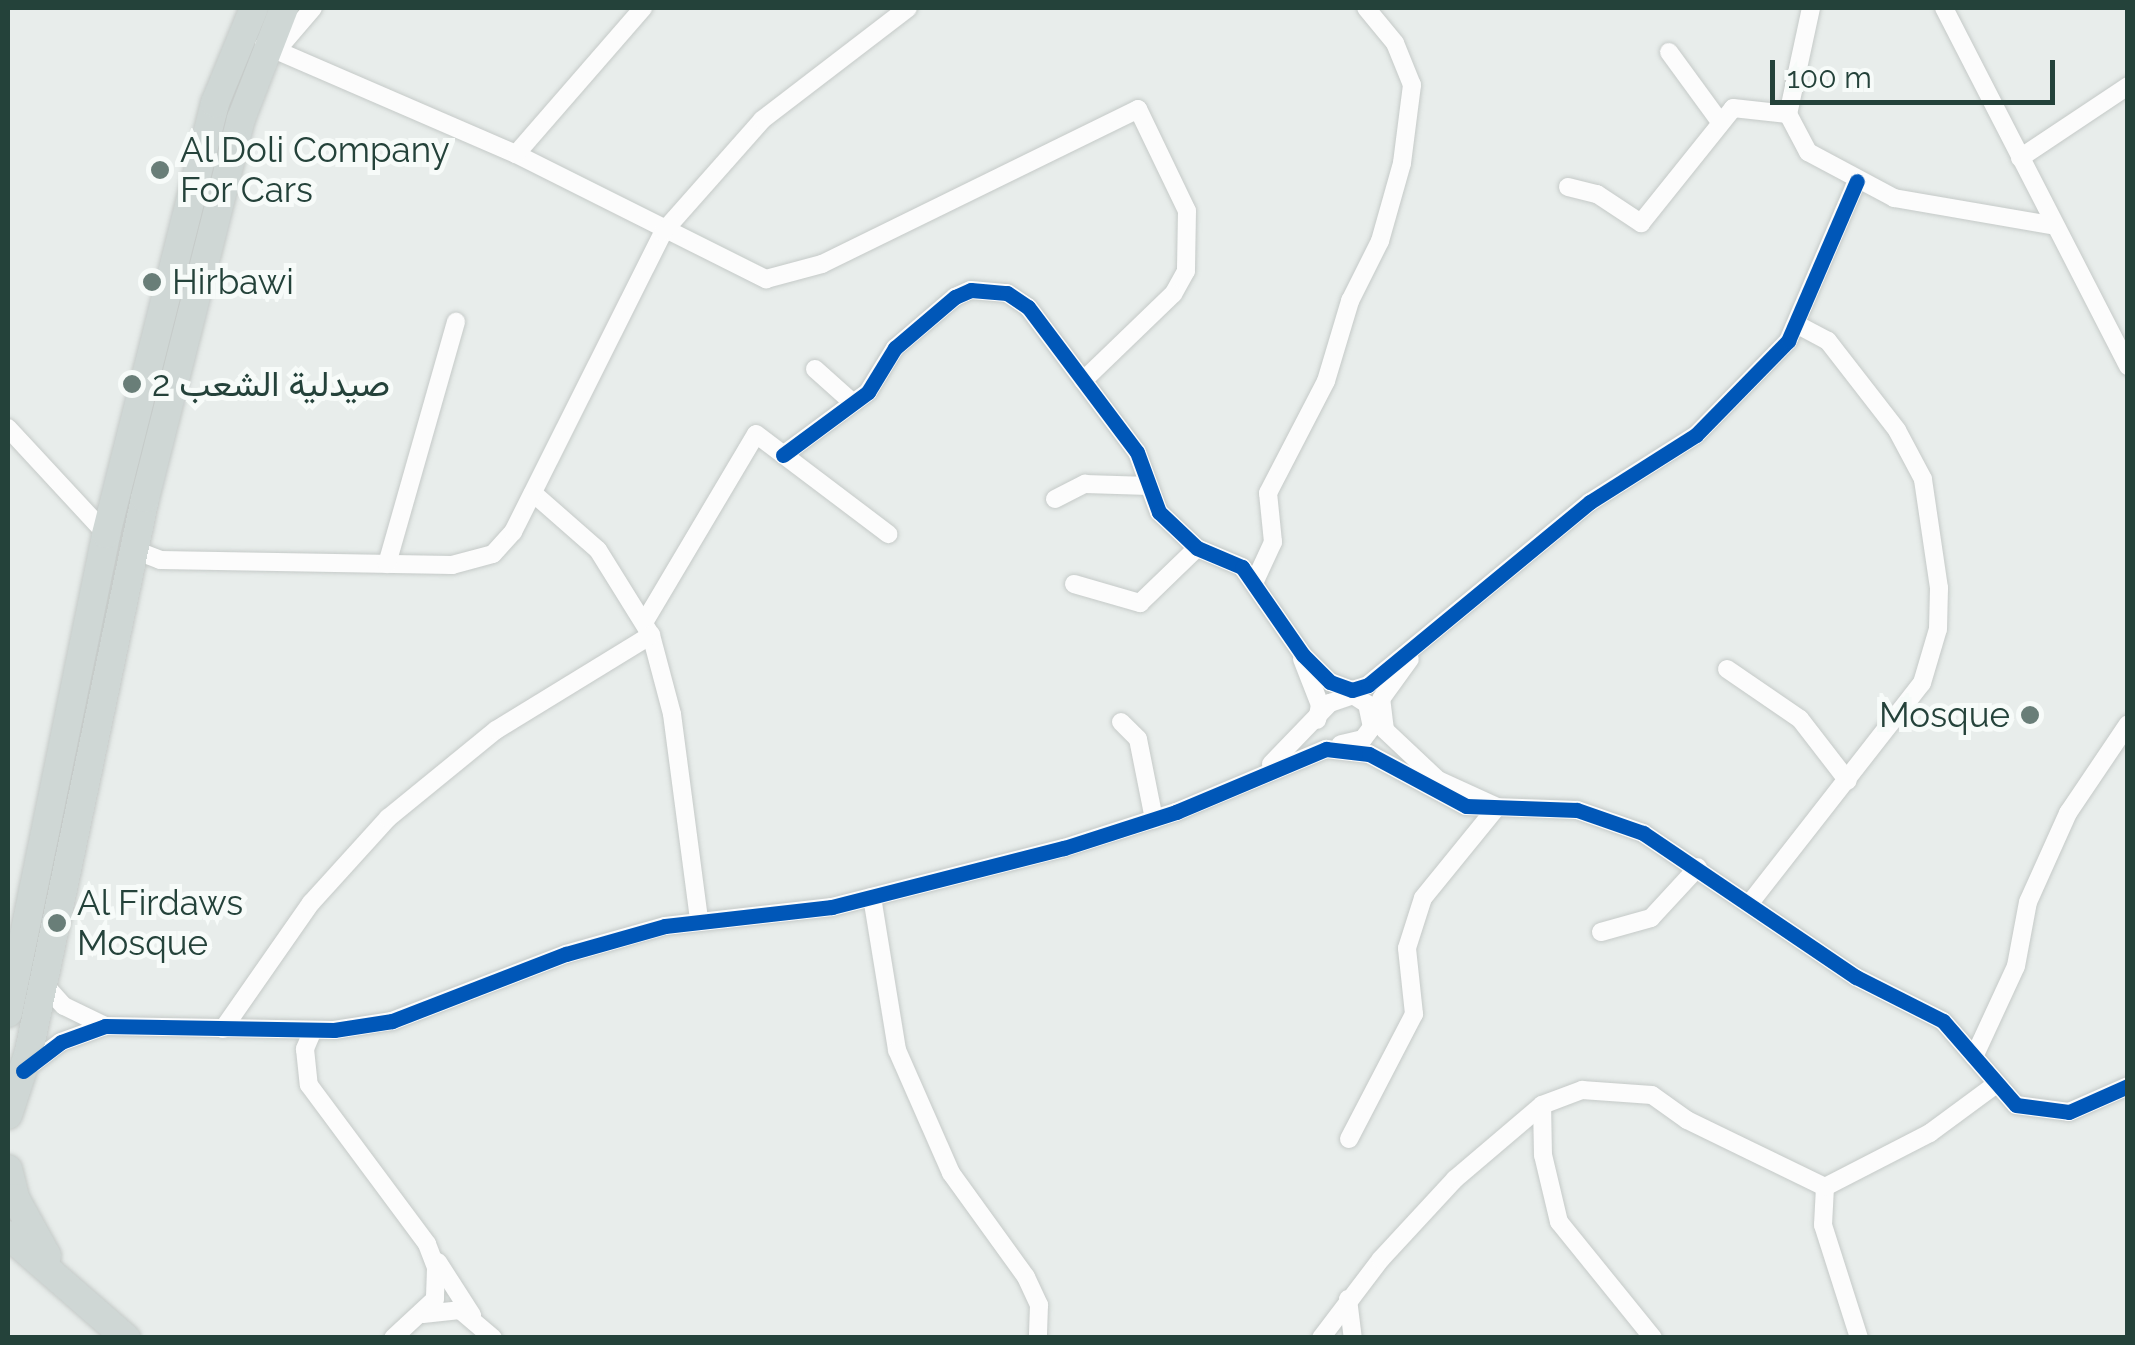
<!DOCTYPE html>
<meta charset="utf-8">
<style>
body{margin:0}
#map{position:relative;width:2135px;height:1345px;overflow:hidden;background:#e8edeb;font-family:Raleway,Vazirmatn,sans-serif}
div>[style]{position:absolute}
.roads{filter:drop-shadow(0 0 2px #c5cac8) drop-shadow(0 0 2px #c5cac8)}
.street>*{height:18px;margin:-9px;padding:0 9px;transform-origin:9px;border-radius:9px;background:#fcfcfc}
.primary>*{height:28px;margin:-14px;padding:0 14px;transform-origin:14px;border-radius:14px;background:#cfd7d5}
.cycleway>*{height:15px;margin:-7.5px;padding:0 7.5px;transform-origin:7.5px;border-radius:7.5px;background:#0057b8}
.dots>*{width:28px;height:28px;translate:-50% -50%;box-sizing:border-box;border:5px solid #f7fbf9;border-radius:50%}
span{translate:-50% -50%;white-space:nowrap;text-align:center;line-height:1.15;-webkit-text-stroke:10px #f7fbf9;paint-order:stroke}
.poi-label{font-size:35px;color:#24423a}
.left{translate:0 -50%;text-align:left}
.right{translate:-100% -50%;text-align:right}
.frame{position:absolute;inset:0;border:10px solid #24423a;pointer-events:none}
.scale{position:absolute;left:1770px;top:60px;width:285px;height:45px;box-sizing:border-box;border:5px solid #24423a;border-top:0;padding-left:12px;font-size:30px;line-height:35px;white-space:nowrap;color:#24423a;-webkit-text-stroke:8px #f7fbf9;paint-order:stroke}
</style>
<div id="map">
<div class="roads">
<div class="street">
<i style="left:1811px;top:8px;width:108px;rotate:102.2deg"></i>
<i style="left:1788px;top:114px;width:43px;rotate:62.2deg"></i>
<i style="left:1808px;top:152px;width:98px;rotate:28.1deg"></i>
<i style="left:1894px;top:198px;width:158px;rotate:9.8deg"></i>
<i style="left:1944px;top:8px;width:403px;rotate:62.8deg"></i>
<i style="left:264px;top:45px;width:275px;rotate:23.4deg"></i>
<i style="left:516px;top:154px;width:280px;rotate:26.6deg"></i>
<i style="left:766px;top:279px;width:58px;rotate:-15deg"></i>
<i style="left:822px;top:264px;width:352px;rotate:-26.1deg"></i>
<i style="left:1138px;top:109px;width:113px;rotate:64.3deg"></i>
<i style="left:1187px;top:211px;width:60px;rotate:91deg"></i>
<i style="left:1186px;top:271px;width:26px;rotate:119deg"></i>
<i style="left:1173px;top:294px;width:125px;rotate:136deg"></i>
<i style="left:277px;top:50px;width:55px;rotate:-49.4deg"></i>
<i style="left:1669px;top:52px;width:87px;rotate:53.9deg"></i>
<i style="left:516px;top:154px;width:194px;rotate:-49deg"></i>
<i style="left:2020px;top:158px;width:130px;rotate:-33.7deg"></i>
<i style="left:1568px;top:187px;width:30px;rotate:14deg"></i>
<i style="left:1597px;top:194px;width:53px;rotate:33.4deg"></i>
<i style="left:1641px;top:223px;width:147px;rotate:-51.3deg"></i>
<i style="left:1733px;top:108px;width:55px;rotate:6.2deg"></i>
<i style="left:815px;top:369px;width:51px;rotate:41.8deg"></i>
<i style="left:8px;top:428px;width:144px;rotate:47.2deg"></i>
<i style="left:783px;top:455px;width:106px;rotate:-36.5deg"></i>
<i style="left:868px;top:392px;width:52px;rotate:-58.5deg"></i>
<i style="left:895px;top:348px;width:79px;rotate:-40.4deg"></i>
<i style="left:955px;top:297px;width:17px;rotate:-24deg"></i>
<i style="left:971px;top:290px;width:36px;rotate:5deg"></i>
<i style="left:1007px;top:293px;width:25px;rotate:34deg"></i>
<i style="left:1028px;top:307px;width:181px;rotate:53.1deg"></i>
<i style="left:1137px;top:452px;width:64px;rotate:69.9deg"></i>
<i style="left:1159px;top:512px;width:52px;rotate:43.5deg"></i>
<i style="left:1197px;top:548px;width:49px;rotate:22.9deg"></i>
<i style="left:1242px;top:567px;width:107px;rotate:55.3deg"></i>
<i style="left:1303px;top:655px;width:38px;rotate:45deg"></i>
<i style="left:1330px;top:682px;width:23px;rotate:20deg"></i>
<i style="left:1352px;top:690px;width:17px;rotate:-17deg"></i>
<i style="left:1368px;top:685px;width:288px;rotate:-39.5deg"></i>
<i style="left:1590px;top:502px;width:125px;rotate:-32.3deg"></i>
<i style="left:1696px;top:435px;width:132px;rotate:-45.6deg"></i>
<i style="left:1788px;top:341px;width:174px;rotate:-66.7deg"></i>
<i style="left:533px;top:493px;width:86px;rotate:41.2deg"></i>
<i style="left:598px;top:550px;width:100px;rotate:58.1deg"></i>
<i style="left:651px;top:635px;width:82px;rotate:75.1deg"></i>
<i style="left:672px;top:714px;width:208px;rotate:82.5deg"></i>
<i style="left:1055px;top:499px;width:34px;rotate:-27deg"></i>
<i style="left:1085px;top:484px;width:64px;rotate:1.8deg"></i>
<i style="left:132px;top:549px;width:30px;rotate:21deg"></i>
<i style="left:160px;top:560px;width:292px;rotate:1deg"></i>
<i style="left:452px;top:565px;width:42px;rotate:-15deg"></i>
<i style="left:493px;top:554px;width:30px;rotate:-48deg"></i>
<i style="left:513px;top:532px;width:335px;rotate:-63.4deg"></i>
<i style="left:663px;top:232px;width:149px;rotate:-48.5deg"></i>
<i style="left:762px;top:120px;width:184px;rotate:-37.5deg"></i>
<i style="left:387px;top:564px;width:252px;rotate:-74.1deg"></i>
<i style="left:1255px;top:581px;width:43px;rotate:-65.2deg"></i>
<i style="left:1273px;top:542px;width:49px;rotate:-95.8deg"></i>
<i style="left:1268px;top:493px;width:126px;rotate:-62.6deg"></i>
<i style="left:1326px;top:381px;width:84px;rotate:-73.3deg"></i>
<i style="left:1350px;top:301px;width:67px;rotate:-63.4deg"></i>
<i style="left:1380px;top:241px;width:81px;rotate:-74.2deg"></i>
<i style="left:1402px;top:163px;width:79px;rotate:-82.7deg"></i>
<i style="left:1412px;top:85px;width:45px;rotate:-112deg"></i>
<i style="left:1395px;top:43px;width:45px;rotate:-129.6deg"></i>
<i style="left:1074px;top:584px;width:69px;rotate:16.1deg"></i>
<i style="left:1140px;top:603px;width:79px;rotate:-44deg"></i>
<i style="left:645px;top:621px;width:217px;rotate:-59.3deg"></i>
<i style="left:756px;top:434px;width:166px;rotate:37.1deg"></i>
<i style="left:1302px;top:659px;width:49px;rotate:68.6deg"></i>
<i style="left:1320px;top:705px;width:15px;rotate:101deg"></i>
<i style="left:1727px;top:669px;width:88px;rotate:34.4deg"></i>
<i style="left:1800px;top:719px;width:78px;rotate:52.3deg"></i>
<i style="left:1121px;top:722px;width:24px;rotate:45deg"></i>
<i style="left:1138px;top:739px;width:82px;rotate:78.7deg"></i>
<i style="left:1271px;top:764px;width:85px;rotate:-46deg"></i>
<i style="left:1330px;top:703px;width:24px;rotate:-19deg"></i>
<i style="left:1353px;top:695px;width:17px;rotate:33deg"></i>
<i style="left:1367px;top:704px;width:24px;rotate:78deg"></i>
<i style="left:1372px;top:727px;width:15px;rotate:127deg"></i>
<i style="left:1363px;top:739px;width:23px;rotate:167deg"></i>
<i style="left:872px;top:897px;width:155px;rotate:80.7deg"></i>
<i style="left:897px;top:1050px;width:134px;rotate:66.3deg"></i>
<i style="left:951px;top:1173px;width:128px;rotate:54.2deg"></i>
<i style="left:1026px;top:1277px;width:31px;rotate:65deg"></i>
<i style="left:1039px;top:1305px;width:33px;rotate:92deg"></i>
<i style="left:1750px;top:903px;width:279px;rotate:-52deg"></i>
<i style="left:1922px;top:683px;width:56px;rotate:-73.5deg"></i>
<i style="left:1938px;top:629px;width:41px;rotate:-88.6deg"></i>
<i style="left:1939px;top:588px;width:110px;rotate:-98.4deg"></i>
<i style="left:1923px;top:479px;width:55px;rotate:-118deg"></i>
<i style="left:1897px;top:430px;width:113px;rotate:-127.8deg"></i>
<i style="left:1828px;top:341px;width:36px;rotate:-152deg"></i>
<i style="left:1601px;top:932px;width:52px;rotate:-15.6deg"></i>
<i style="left:1651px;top:918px;width:69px;rotate:-47.3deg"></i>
<i style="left:43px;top:983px;width:31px;rotate:48deg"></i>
<i style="left:64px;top:1006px;width:46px;rotate:26deg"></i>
<i style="left:223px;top:1029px;width:154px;rotate:-55.1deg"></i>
<i style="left:311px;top:903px;width:115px;rotate:-47.8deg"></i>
<i style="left:388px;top:818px;width:139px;rotate:-39.2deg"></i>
<i style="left:496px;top:730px;width:182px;rotate:-31.5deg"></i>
<i style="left:313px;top:1030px;width:21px;rotate:113deg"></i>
<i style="left:305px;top:1049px;width:36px;rotate:84deg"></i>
<i style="left:309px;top:1085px;width:198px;rotate:53.4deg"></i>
<i style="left:427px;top:1244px;width:26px;rotate:69deg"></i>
<i style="left:436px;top:1268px;width:31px;rotate:92deg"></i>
<i style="left:435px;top:1299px;width:57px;rotate:137.1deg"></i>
<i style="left:1974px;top:1057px;width:100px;rotate:-65.2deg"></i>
<i style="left:2016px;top:966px;width:65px;rotate:-79.4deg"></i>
<i style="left:2028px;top:902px;width:98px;rotate:-65.8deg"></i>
<i style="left:2068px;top:813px;width:107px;rotate:-56deg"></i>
<i style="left:24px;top:1070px;width:46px;rotate:-37.1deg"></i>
<i style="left:61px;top:1042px;width:47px;rotate:-20deg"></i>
<i style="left:105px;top:1026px;width:229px;rotate:1deg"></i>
<i style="left:334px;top:1030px;width:59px;rotate:-8.8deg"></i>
<i style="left:392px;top:1021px;width:186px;rotate:-21.1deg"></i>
<i style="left:566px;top:954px;width:103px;rotate:-15.8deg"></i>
<i style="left:665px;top:926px;width:168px;rotate:-6.5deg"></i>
<i style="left:832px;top:907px;width:239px;rotate:-14.3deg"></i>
<i style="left:1064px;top:848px;width:118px;rotate:-17.8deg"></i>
<i style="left:1176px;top:812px;width:163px;rotate:-22.8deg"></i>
<i style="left:1326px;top:749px;width:43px;rotate:6.6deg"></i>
<i style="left:1369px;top:754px;width:110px;rotate:28.2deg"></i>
<i style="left:1466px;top:806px;width:111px;rotate:2.1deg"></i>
<i style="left:1577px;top:810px;width:70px;rotate:19.2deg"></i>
<i style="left:1643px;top:833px;width:257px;rotate:34.1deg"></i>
<i style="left:1856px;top:977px;width:97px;rotate:26.8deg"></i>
<i style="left:1943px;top:1021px;width:111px;rotate:49deg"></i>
<i style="left:2016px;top:1105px;width:53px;rotate:7.5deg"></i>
<i style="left:2069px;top:1112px;width:64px;rotate:-23.8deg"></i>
<i style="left:1349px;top:1139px;width:141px;rotate:-62.5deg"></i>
<i style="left:1414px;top:1014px;width:66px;rotate:-96.1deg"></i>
<i style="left:1407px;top:948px;width:52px;rotate:-72.3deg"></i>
<i style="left:1423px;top:898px;width:117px;rotate:-50.9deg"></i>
<i style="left:1497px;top:807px;width:65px;rotate:-155.4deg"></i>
<i style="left:1438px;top:780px;width:73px;rotate:-136.7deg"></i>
<i style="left:1385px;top:730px;width:31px;rotate:-97deg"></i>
<i style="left:1381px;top:699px;width:49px;rotate:-54.1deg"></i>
<i style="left:1825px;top:1187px;width:38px;rotate:93deg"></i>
<i style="left:1823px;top:1225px;width:119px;rotate:72.3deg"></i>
<i style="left:438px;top:1262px;width:63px;rotate:57.3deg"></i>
<i style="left:1348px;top:1299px;width:39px;rotate:83deg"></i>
<i style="left:423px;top:1314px;width:37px;rotate:-6deg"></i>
<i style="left:460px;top:1310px;width:43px;rotate:40.3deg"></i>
<i style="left:1321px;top:1338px;width:99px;rotate:-52.8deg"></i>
<i style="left:1381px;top:1259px;width:109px;rotate:-47.2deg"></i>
<i style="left:1455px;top:1179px;width:114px;rotate:-40.4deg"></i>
<i style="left:1653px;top:1338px;width:149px;rotate:-129deg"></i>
<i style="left:1559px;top:1222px;width:69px;rotate:-103.4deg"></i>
<i style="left:1543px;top:1155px;width:50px;rotate:-91.1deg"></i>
<i style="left:1542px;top:1105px;width:43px;rotate:-20.6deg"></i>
<i style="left:1582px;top:1090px;width:70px;rotate:4.1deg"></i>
<i style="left:1652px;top:1095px;width:43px;rotate:35.5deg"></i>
<i style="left:1687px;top:1120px;width:153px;rotate:25.9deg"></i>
<i style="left:1825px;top:1187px;width:118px;rotate:-27.2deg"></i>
<i style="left:1930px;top:1133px;width:81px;rotate:-36.4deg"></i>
</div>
<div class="primary">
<i style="left:8px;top:1013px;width:489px;rotate:-78.4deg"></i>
<i style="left:106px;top:534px;width:445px;rotate:-75.8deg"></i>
<i style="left:215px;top:103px;width:103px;rotate:-67.7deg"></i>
<i style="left:8px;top:1115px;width:67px;rotate:-71.8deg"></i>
<i style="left:29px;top:1051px;width:565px;rotate:-78.15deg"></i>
<i style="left:145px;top:498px;width:391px;rotate:-75.8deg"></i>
<i style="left:241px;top:119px;width:119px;rotate:-68.8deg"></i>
<i style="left:8px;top:1169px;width:30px;rotate:76deg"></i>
<i style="left:15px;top:1198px;width:66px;rotate:61.1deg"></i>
<i style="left:8px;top:1235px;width:157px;rotate:41.1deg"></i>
</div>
</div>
<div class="cycleway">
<i style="left:783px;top:455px;width:106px;rotate:-36.5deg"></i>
<i style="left:868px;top:392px;width:52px;rotate:-58.5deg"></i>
<i style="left:895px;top:348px;width:79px;rotate:-40.4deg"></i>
<i style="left:955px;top:297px;width:17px;rotate:-24deg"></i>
<i style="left:971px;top:290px;width:36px;rotate:5deg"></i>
<i style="left:1007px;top:293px;width:25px;rotate:34deg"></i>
<i style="left:1028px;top:307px;width:181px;rotate:53.1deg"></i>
<i style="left:1137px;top:452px;width:64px;rotate:69.9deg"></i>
<i style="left:1159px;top:512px;width:52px;rotate:43.5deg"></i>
<i style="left:1197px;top:548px;width:49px;rotate:22.9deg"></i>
<i style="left:1242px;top:567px;width:107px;rotate:55.3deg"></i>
<i style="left:1303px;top:655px;width:38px;rotate:45deg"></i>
<i style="left:1330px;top:682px;width:23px;rotate:20deg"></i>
<i style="left:1352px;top:690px;width:17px;rotate:-17deg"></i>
<i style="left:1368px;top:685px;width:288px;rotate:-39.5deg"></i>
<i style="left:1590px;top:502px;width:125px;rotate:-32.3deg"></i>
<i style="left:1696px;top:435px;width:132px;rotate:-45.6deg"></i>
<i style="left:1788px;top:341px;width:174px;rotate:-66.7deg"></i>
<i style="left:23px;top:1071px;width:48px;rotate:-37.3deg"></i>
<i style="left:61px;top:1042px;width:47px;rotate:-20deg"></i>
<i style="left:105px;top:1026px;width:229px;rotate:1deg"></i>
<i style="left:334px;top:1030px;width:59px;rotate:-8.8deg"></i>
<i style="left:392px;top:1021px;width:186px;rotate:-21.1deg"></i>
<i style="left:566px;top:954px;width:103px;rotate:-15.8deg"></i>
<i style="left:665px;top:926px;width:168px;rotate:-6.5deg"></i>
<i style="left:832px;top:907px;width:239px;rotate:-14.3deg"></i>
<i style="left:1064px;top:848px;width:118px;rotate:-17.8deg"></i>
<i style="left:1176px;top:812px;width:163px;rotate:-22.8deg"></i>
<i style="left:1326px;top:749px;width:43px;rotate:6.6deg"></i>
<i style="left:1369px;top:754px;width:110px;rotate:28.2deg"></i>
<i style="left:1466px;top:806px;width:111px;rotate:2.1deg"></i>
<i style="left:1577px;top:810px;width:70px;rotate:19.2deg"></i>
<i style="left:1643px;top:833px;width:257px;rotate:34.1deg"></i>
<i style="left:1856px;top:977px;width:97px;rotate:26.8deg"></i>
<i style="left:1943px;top:1021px;width:111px;rotate:49deg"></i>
<i style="left:2016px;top:1105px;width:53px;rotate:7.5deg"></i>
<i style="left:2069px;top:1112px;width:64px;rotate:-23.8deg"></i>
</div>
<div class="dots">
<i style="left:160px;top:170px;background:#697e78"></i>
<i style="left:152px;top:282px;background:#697e78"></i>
<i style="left:132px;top:384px;background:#697e78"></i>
<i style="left:2030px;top:715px;background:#697e78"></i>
<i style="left:57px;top:923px;background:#697e78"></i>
</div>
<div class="poi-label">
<span class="left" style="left:180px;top:170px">Al Doli Company<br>For Cars</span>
<span class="left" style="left:172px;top:282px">Hirbawi</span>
<span class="left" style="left:152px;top:384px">صيدلية الشعب 2</span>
<span class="right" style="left:2010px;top:715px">Mosque</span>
<span class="left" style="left:77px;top:923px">Al Firdaws<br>Mosque</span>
</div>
<div class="frame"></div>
<div class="scale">100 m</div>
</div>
